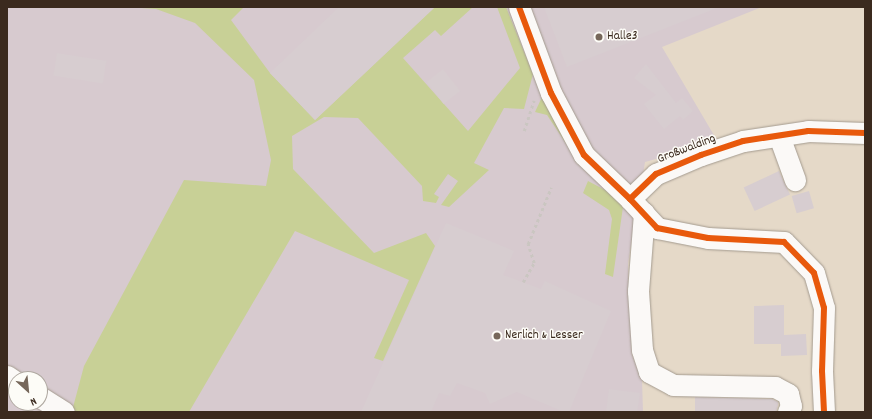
<!DOCTYPE html>
<meta charset="utf-8">
<style>
body{margin:0}
#map{position:relative;width:872px;height:419px;overflow:hidden;background:#e5d9c8;font-family:Dekko,sans-serif}
div>[style]{position:absolute}
.industrial>*{inset:0;background:#d7cacf}
.green>*{inset:0;background:#c8d096}
.building>*{inset:0;background:#d7cdd0;transform-origin:0 0}
.path>*{height:2.5px;margin-top:-1.25px;transform-origin:0;background:repeating-linear-gradient(90deg,#cac6c1 0 3px,transparent 0 6px)}
.roads{filter:drop-shadow(0 0 1px #a49b8f) drop-shadow(0 0 1px #a49b8f)}
.minor>*{height:21px;margin:-10.5px;padding:0 10.5px;transform-origin:10.5px;border-radius:10.5px;background:#fbf9f7}
.cycleway>*{height:6px;margin:-3px;padding:0 3px;transform-origin:3px;border-radius:3px;background:#e8590c}
.dots>*{width:11px;height:11px;translate:-50% -50%;box-sizing:border-box;border:2px solid #fdfcf7;border-radius:50%}
span{translate:-50% -50%;white-space:nowrap;text-align:center;line-height:1.15;-webkit-text-stroke:3px #fdfcf7;paint-order:stroke}
.poi-label{font-size:13px;color:#3b2a1e}
.left{translate:0 -50%;text-align:left}
.street-label{font-size:13px;color:#3b2a1e}
.frame{position:absolute;inset:0;border:8px solid #3b2a1e;pointer-events:none}
.north{position:absolute;left:8px;top:371px;width:40px;height:40px;box-sizing:border-box;background:#fdfcf7;border:1px solid #afa8a0;border-radius:50%;rotate:153deg;font-size:11px;font-weight:700;line-height:16px;text-align:center;color:#3b2a1e}
.north::after{content:'';display:block;margin:auto;width:14px;height:18px;background:#76675a;clip-path:polygon(50% 0,100% 100%,50% 72%,0 100%)}
</style>
<div id="map">
<div class="industrial">
<i style="clip-path:polygon(evenodd,7px 7px,762px 7px,662px 47px,718px 142px,645px 162px,628px 263px,632px 354px,642px 380px,643px 412px,7px 412px,7px 7px,16px 379px,40px 379px,40px 403px,16px 403px,16px 379px)"></i>
</div>
<div class="green">
<i style="clip-path:polygon(126px 7px,244px 7px,231px 20px,270px 73px,315px 120px,435px 7px,473px 7px,441px 36px,435px 30px,403px 58px,468px 131px,520px 68px,497px 7px,506px 7px,533px 74px,524px 109px,504px 108px,474px 163px,489px 170px,449px 207px,441px 205px,458px 181px,448px 174px,434px 194px,439px 197px,436px 203px,423px 201px,422px 186px,358px 118px,324px 117px,292px 136px,293px 169px,374px 253px,426px 233px,435px 246px,383px 361px,374px 358px,409px 280px,295px 231px,189px 412px,72px 411px,84px 366px,184px 180px,266px 186px,271px 160px,254px 80px,195px 23px,156px 9px)"></i>
<i style="clip-path:polygon(542px 97px,575px 157px,547px 115px,535px 112px)"></i>
<i style="clip-path:polygon(588px 181px,624px 200px,613px 277px,605px 274px,612px 219px,609px 210px,583px 193px)"></i>
</div>
<div class="building">
<i style="clip-path:polygon(339px 7px,435px 7px,315px 120px,270px 73px)"></i>
<i style="clip-path:polygon(544px 7px,717px 7px,717px 8px,567px 67px)"></i>
<i style="left:57px;top:53px;width:50px;height:23px;rotate:9deg"></i>
<i style="clip-path:polygon(646px 64px,676px 103px,682px 98px,693px 111px,683px 120px,680px 116px,664px 129px,644px 104px,656px 95px,634px 78px)"></i>
<i style="left:443px;top:69px;width:28px;height:21px;rotate:52deg"></i>
<i style="left:779px;top:171px;width:26px;height:39px;rotate:65deg"></i>
<i style="left:809px;top:191px;width:18px;height:18px;rotate:74deg"></i>
<i style="clip-path:polygon(446px 223px,514px 251px,503px 275px,541px 289px,545px 281px,611px 311px,569px 412px,564px 412px,517px 392px,490px 404px,485px 393px,457px 383px,450px 396px,439px 393px,431px 412px,361px 412px)"></i>
<i style="clip-path:polygon(784px 305px,784px 335px,806px 334px,807px 355px,781px 356px,781px 344px,754px 344px,754px 306px)"></i>
<i style="clip-path:polygon(609px 389px,640px 393px,637px 412px,606px 412px)"></i>
<i style="clip-path:polygon(695px 397px,772px 399px,778px 402px,778px 405px,776px 412px,695px 412px)"></i>
</div>
<div class="path">
<i style="left:524px;top:131px;width:32px;rotate:-72deg"></i>
<i style="left:523px;top:282px;width:22px;rotate:-60deg"></i>
<i style="left:534px;top:263px;width:20px;rotate:-108deg"></i>
<i style="left:528px;top:244px;width:61px;rotate:-67.7deg"></i>
</div>
<div class="roads">
<div class="minor">
<i style="left:519px;top:7px;width:92px;rotate:69.6deg"></i>
<i style="left:551px;top:93px;width:70px;rotate:62deg"></i>
<i style="left:584px;top:155px;width:64px;rotate:43.7deg"></i>
<i style="left:630px;top:199px;width:40px;rotate:47deg"></i>
<i style="left:657px;top:228px;width:52px;rotate:11.1deg"></i>
<i style="left:708px;top:238px;width:76px;rotate:3deg"></i>
<i style="left:784px;top:242px;width:43px;rotate:45.9deg"></i>
<i style="left:814px;top:273px;width:36px;rotate:74deg"></i>
<i style="left:824px;top:308px;width:63px;rotate:91.8deg"></i>
<i style="left:822px;top:371px;width:41px;rotate:87.2deg"></i>
<i style="left:779px;top:136px;width:47px;rotate:70deg"></i>
<i style="left:630px;top:199px;width:36px;rotate:-44deg"></i>
<i style="left:656px;top:174px;width:49px;rotate:-22.9deg"></i>
<i style="left:701px;top:155px;width:44px;rotate:-18.4deg"></i>
<i style="left:743px;top:141px;width:66px;rotate:-8.7deg"></i>
<i style="left:808px;top:131px;width:57px;rotate:2deg"></i>
<i style="left:644px;top:213px;width:78px;rotate:94.4deg"></i>
<i style="left:638px;top:291px;width:59px;rotate:86.1deg"></i>
<i style="left:642px;top:350px;width:23px;rotate:72deg"></i>
<i style="left:649px;top:372px;width:27px;rotate:28deg"></i>
<i style="left:673px;top:385px;width:102px;rotate:1.1deg"></i>
<i style="left:775px;top:387px;width:15px;rotate:28deg"></i>
<i style="left:788px;top:394px;width:12px;rotate:76deg"></i>
<i style="left:791px;top:406px;width:7px;rotate:117deg"></i>
<i style="left:7px;top:376px;width:11px;rotate:34deg"></i>
<i style="left:40px;top:397px;width:28px;rotate:32deg"></i>
</div>
</div>
<div class="cycleway">
<i style="left:519px;top:7px;width:92px;rotate:69.6deg"></i>
<i style="left:551px;top:93px;width:70px;rotate:62deg"></i>
<i style="left:584px;top:155px;width:64px;rotate:43.7deg"></i>
<i style="left:630px;top:199px;width:40px;rotate:47deg"></i>
<i style="left:657px;top:228px;width:52px;rotate:11.1deg"></i>
<i style="left:708px;top:238px;width:76px;rotate:3deg"></i>
<i style="left:784px;top:242px;width:43px;rotate:45.9deg"></i>
<i style="left:814px;top:273px;width:36px;rotate:74deg"></i>
<i style="left:824px;top:308px;width:63px;rotate:91.8deg"></i>
<i style="left:822px;top:371px;width:41px;rotate:87.2deg"></i>
<i style="left:630px;top:199px;width:36px;rotate:-44deg"></i>
<i style="left:656px;top:174px;width:49px;rotate:-22.9deg"></i>
<i style="left:701px;top:155px;width:44px;rotate:-18.4deg"></i>
<i style="left:743px;top:141px;width:66px;rotate:-8.7deg"></i>
<i style="left:808px;top:131px;width:57px;rotate:2deg"></i>
</div>
<div class="dots">
<i style="left:599px;top:37px;background:#76675a"></i>
<i style="left:497px;top:336px;background:#76675a"></i>
</div>
<div class="poi-label">
<span class="left" style="left:607px;top:37px">Halle3</span>
<span class="left" style="left:505px;top:336px">Nerlich &amp; Lesser</span>
</div>
<div class="street-label">
<span style="left:687px;top:150px;rotate:-21deg">Großwalding</span>
</div>
<div class="frame"></div>
<div class="north">N</div>
</div>
